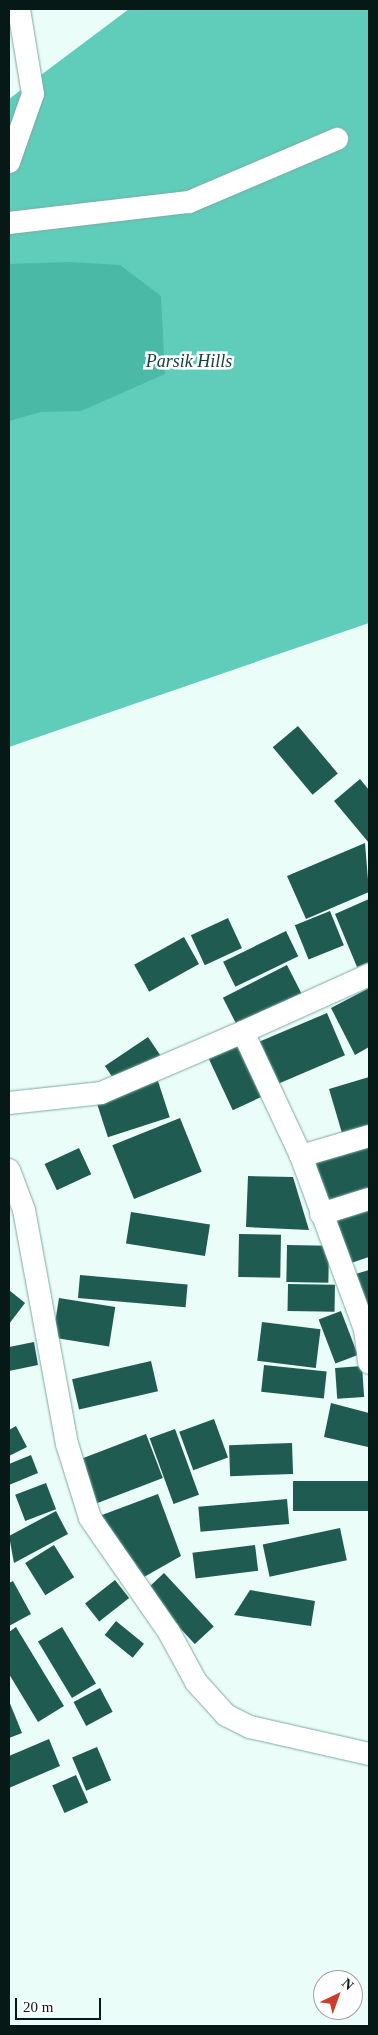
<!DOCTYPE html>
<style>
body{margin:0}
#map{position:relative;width:378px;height:2035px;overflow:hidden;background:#ebfdf9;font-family:Georgia,serif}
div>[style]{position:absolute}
.forest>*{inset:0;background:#5fcdba}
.water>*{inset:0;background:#4abaa7}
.building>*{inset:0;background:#205b51;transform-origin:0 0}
.roads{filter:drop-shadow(0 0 1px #7eaaa1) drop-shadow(0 0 1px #7eaaa1)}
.minor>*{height:22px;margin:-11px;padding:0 11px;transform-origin:11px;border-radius:11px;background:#fff}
span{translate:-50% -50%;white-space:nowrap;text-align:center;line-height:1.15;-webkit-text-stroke:5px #fff;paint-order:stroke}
.park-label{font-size:18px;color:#12443c;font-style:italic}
.frame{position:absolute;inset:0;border:10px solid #071916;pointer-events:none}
.north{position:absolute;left:313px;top:1970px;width:50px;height:50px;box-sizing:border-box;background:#fff;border:1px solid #9ca3a2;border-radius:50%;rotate:42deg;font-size:14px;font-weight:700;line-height:20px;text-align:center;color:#071916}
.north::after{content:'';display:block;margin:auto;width:18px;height:22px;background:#cb3e2d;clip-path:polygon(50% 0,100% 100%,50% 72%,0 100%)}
.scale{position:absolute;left:15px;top:1998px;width:86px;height:22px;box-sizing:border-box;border:2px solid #071916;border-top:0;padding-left:6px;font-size:15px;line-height:18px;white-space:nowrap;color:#071916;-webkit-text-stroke:4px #fff;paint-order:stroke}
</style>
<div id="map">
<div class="forest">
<i style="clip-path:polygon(129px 9px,369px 9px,369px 623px,9px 747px,9px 99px)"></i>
</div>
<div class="water">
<i style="clip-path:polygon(69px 262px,120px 265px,161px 296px,165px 374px,81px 411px,41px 412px,9px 421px,9px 264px)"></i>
</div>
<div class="building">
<i style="left:298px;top:726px;width:62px;height:33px;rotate:50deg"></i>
<i style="clip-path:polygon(360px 779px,369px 790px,369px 843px,334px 801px)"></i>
<i style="clip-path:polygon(365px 843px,369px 892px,306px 919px,287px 876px)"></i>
<i style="clip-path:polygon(369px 899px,369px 962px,357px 967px,335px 914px)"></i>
<i style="left:330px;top:911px;width:37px;height:38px;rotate:68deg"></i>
<i style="left:228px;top:918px;width:33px;height:41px;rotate:65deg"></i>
<i style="left:286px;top:931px;width:28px;height:70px;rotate:64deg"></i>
<i style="left:184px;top:937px;width:31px;height:57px;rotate:61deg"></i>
<i style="left:287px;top:965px;width:34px;height:72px;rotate:63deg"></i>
<i style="clip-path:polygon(369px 988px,369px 1047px,355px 1055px,331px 1008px)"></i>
<i style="left:327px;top:1013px;width:46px;height:75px;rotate:67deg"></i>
<i style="left:148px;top:1037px;width:22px;height:52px;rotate:56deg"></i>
<i style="left:241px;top:1038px;width:62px;height:38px;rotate:65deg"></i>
<i style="clip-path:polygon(369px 1077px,369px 1133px,344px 1140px,329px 1089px)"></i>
<i style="left:158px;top:1081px;width:38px;height:65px;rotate:72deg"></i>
<i style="left:180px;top:1118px;width:58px;height:73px;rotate:68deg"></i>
<i style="clip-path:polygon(369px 1140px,369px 1193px,324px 1206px,310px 1157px)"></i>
<i style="left:79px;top:1148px;width:29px;height:38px;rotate:65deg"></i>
<i style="clip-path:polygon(248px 1176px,293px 1177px,309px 1230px,246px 1227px)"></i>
<i style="clip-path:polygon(369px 1206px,369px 1257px,345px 1265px,331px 1218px)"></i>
<i style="left:131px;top:1212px;width:80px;height:32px;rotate:9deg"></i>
<i style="left:239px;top:1234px;width:42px;height:43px;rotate:1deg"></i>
<i style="left:287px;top:1245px;width:42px;height:37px;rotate:1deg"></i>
<i style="clip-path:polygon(369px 1270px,369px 1319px,349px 1276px)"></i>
<i style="left:80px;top:1275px;width:108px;height:23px;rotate:5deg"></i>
<i style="left:288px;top:1284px;width:47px;height:27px;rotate:1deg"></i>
<i style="clip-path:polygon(9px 1290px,25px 1303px,9px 1324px)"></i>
<i style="left:59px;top:1298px;width:57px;height:40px;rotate:9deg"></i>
<i style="left:341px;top:1311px;width:47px;height:24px;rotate:69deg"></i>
<i style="left:262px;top:1322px;width:59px;height:39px;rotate:7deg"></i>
<i style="clip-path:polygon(34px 1342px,38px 1365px,9px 1371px,9px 1347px)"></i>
<i style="left:151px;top:1361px;width:31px;height:81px;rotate:77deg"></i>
<i style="left:264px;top:1365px;width:63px;height:27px;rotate:6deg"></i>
<i style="left:362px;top:1366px;width:31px;height:27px;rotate:86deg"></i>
<i style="clip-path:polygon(331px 1403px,369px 1413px,368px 1447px,324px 1437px)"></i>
<i style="left:214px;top:1419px;width:41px;height:37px;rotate:70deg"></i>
<i style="clip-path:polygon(16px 1426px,27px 1447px,9px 1456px,9px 1430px)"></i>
<i style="left:175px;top:1429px;width:70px;height:27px;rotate:70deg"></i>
<i style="left:146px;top:1434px;width:47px;height:79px;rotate:69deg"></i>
<i style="left:292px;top:1443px;width:31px;height:63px;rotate:88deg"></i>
<i style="clip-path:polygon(31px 1455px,38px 1473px,9px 1485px,9px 1464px)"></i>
<i style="left:369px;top:1481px;width:30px;height:76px;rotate:90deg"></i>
<i style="left:46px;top:1483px;width:28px;height:33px;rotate:69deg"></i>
<i style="clip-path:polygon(158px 1494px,181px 1556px,144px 1577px,94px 1518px)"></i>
<i style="left:287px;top:1499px;width:25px;height:89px;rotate:85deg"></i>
<i style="clip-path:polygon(56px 1511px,68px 1534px,14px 1563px,9px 1536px)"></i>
<i style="left:340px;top:1528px;width:33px;height:79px;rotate:78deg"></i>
<i style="left:54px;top:1545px;width:38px;height:34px;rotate:58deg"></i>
<i style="left:255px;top:1545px;width:26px;height:63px;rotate:83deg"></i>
<i style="left:164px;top:1573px;width:73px;height:26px;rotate:47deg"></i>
<i style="left:115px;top:1580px;width:23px;height:38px;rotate:52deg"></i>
<i style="clip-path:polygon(13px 1581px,31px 1614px,9px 1626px,9px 1583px)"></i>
<i style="clip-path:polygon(250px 1590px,315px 1601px,311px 1626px,234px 1615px)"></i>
<i style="left:116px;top:1621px;width:36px;height:18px;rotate:39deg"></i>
<i style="clip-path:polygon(16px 1627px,64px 1706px,38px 1722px,9px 1674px,9px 1632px)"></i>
<i style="left:62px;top:1627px;width:66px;height:28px;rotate:59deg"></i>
<i style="left:100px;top:1688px;width:27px;height:30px;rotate:62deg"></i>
<i style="clip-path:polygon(9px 1701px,22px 1733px,9px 1738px)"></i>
<i style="clip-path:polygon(49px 1739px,60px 1766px,9px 1788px,9px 1756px)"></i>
<i style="left:97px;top:1747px;width:36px;height:27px;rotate:67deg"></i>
<i style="left:76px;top:1775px;width:30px;height:26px;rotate:66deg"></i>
</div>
<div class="roads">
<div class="minor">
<i style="left:9px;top:162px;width:72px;rotate:-70.6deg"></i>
<i style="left:33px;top:94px;width:86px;rotate:-99.4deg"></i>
<i style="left:9px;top:223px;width:181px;rotate:-6.7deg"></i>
<i style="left:189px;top:202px;width:161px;rotate:-23.1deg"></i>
<i style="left:369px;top:975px;width:138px;rotate:155.7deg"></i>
<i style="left:243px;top:1032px;width:137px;rotate:64.9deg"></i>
<i style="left:301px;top:1156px;width:184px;rotate:69.7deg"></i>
<i style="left:365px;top:1329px;width:34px;rotate:83deg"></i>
<i style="left:9px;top:1103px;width:93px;rotate:-6.2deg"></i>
<i style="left:101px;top:1093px;width:155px;rotate:-23.2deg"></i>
<i style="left:301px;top:1156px;width:71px;rotate:-16.4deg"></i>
<i style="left:9px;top:1170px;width:43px;rotate:69.4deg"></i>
<i style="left:24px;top:1210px;width:238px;rotate:79.6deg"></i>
<i style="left:67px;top:1444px;width:77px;rotate:72.7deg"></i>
<i style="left:90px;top:1518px;width:139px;rotate:55.3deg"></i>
<i style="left:169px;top:1632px;width:57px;rotate:61.6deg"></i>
<i style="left:196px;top:1682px;width:45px;rotate:47.7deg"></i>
<i style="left:226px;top:1715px;width:27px;rotate:27deg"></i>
<i style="left:250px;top:1727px;width:122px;rotate:12.8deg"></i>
<i style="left:321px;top:1214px;width:50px;rotate:-17.4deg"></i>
</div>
</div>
<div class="park-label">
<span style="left:189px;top:361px">Parsik Hills</span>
</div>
<div class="frame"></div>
<div class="north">N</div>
<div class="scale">20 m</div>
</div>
